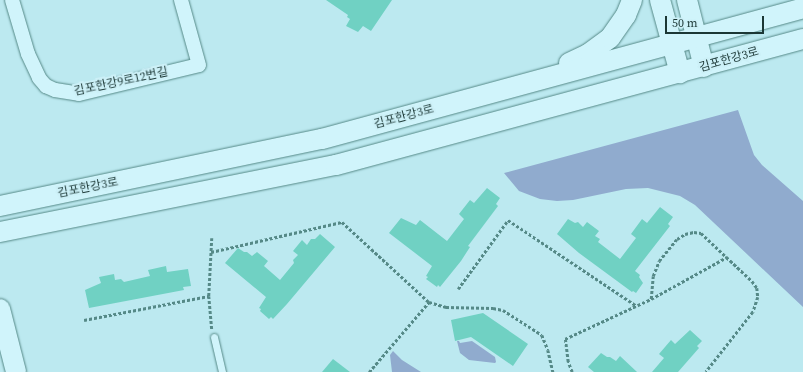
<!DOCTYPE html>
<meta charset="utf-8">
<style>
body{margin:0}
#map{position:relative;width:803px;height:372px;overflow:hidden;background:#bce9f0;font-family:"Source Serif 4","Noto Sans KR",serif}
div>[style]{position:absolute}
.green>*{inset:0;background:#90abce}
.building>*{inset:0;background:#70d1c3}
.path>*{height:2.5px;margin-top:-1.25px;transform-origin:0;background:repeating-linear-gradient(90deg,#558987 0 3px,transparent 0 5px)}
.roads{filter:drop-shadow(0 0 1px #558987) drop-shadow(0 0 1px #558987)}
.lane>*{height:7px;margin:-3.5px;padding:0 3.5px;transform-origin:3.5px;border-radius:3.5px;background:#d0f4fb}
.street>*{height:14px;margin:-7px;padding:0 7px;transform-origin:7px;border-radius:7px;background:#d0f4fb}
.secondary>*{height:20px;margin:-10px;padding:0 10px;transform-origin:10px;border-radius:10px;background:#d0f4fb}
span{translate:-50% -50%;white-space:nowrap;text-align:center;line-height:1.15;-webkit-text-stroke:4px #ccf0f7;paint-order:stroke}
.street-label{font-size:12px;color:#1b3735}
.scale{position:absolute;left:665px;top:16px;width:99px;height:18px;box-sizing:border-box;border:2px solid #1b3735;border-top:0;padding-left:5px;font-size:12px;line-height:14px;white-space:nowrap;color:#1b3735;-webkit-text-stroke:3px #ccf0f7;paint-order:stroke}
</style>
<div id="map">
<div class="green">
<i style="clip-path:polygon(738px 110px,754px 155px,762px 165px,803px 201px,803px 307px,695px 205px,680px 196px,648px 188px,626px 189px,573px 200px,557px 201px,540px 199px,519px 191px,504px 173px)"></i>
<i style="clip-path:polygon(457px 341px,459px 341px,460px 343px,472px 341px,495px 357px,496px 362px,495px 363px,469px 360px,460px 353px)"></i>
<i style="clip-path:polygon(393px 351px,402px 360px,421px 372px,392px 372px,390px 355px)"></i>
</div>
<div class="building">
<i style="clip-path:polygon(326px 0,392px 0,371px 31px,363px 26px,358px 32px,346px 26px,350px 19px,347px 17px,348px 15px)"></i>
<i style="clip-path:polygon(487px 188px,500px 198px,496px 204px,498px 206px,468px 246px,470px 247px,461px 261px,440px 287px,438px 285px,437px 287px,426px 279px,428px 277px,426px 276px,432px 266px,389px 233px,401px 218px,416px 225px,420px 220px,447px 241px,464px 219px,459px 214px,470px 200px,474px 203px)"></i>
<i style="clip-path:polygon(660px 207px,673px 217px,668px 224px,670px 226px,635px 271px,640px 275px,639px 277px,643px 283px,636px 293px,633px 291px,632px 292px,579px 253px,557px 234px,568px 219px,575px 223px,578px 222px,583px 227px,587px 222px,599px 231px,595px 236px,600px 239px,598px 242px,620px 259px,636px 238px,631px 234px,642px 219px,647px 223px)"></i>
<i style="clip-path:polygon(320px 234px,335px 247px,287px 304px,273px 319px,271px 317px,269px 319px,260px 311px,261px 309px,259px 308px,266px 297px,225px 263px,238px 248px,244px 252px,247px 252px,252px 256px,257px 252px,268px 261px,264px 266px,280px 280px,294px 263px,293px 260px,298px 255px,293px 251px,302px 240px,307px 245px,311px 239px,315px 239px)"></i>
<i style="clip-path:polygon(166px 266px,167px 272px,188px 269px,191px 286px,183px 287px,184px 290px,89px 308px,85px 290px,101px 283px,99px 277px,114px 274px,115px 280px,121px 279px,124px 282px,150px 276px,148px 270px)"></i>
<i style="clip-path:polygon(483px 313px,528px 344px,513px 366px,471px 337px,455px 341px,451px 320px)"></i>
<i style="clip-path:polygon(690px 330px,702px 341px,697px 346px,699px 348px,678px 372px,652px 372px,664px 358px,659px 354px,671px 340px,675px 344px)"></i>
<i style="clip-path:polygon(601px 353px,607px 357px,610px 357px,616px 361px,620px 356px,637px 372px,594px 372px,588px 367px)"></i>
<i style="clip-path:polygon(333px 359px,350px 372px,322px 372px)"></i>
</div>
<div class="path">
<i style="left:212px;top:238px;width:58px;rotate:93deg"></i>
<i style="left:209px;top:296px;width:33px;rotate:85deg"></i>
<i style="left:211px;top:252px;width:134px;rotate:-12.9deg"></i>
<i style="left:342px;top:222px;width:118px;rotate:42.6deg"></i>
<i style="left:429px;top:302px;width:18px;rotate:16deg"></i>
<i style="left:446px;top:307px;width:47px;rotate:1.2deg"></i>
<i style="left:493px;top:308px;width:10px;rotate:11deg"></i>
<i style="left:503px;top:310px;width:46px;rotate:32.7deg"></i>
<i style="left:542px;top:335px;width:16px;rotate:68deg"></i>
<i style="left:548px;top:350px;width:23px;rotate:77deg"></i>
<i style="left:458px;top:289px;width:85px;rotate:-54.1deg"></i>
<i style="left:508px;top:220px;width:155px;rotate:33.7deg"></i>
<i style="left:651px;top:299px;width:23px;rotate:-85deg"></i>
<i style="left:653px;top:276px;width:16px;rotate:-68deg"></i>
<i style="left:659px;top:261px;width:28px;rotate:-51deg"></i>
<i style="left:677px;top:239px;width:9px;rotate:-32deg"></i>
<i style="left:685px;top:234px;width:9px;rotate:-13deg"></i>
<i style="left:694px;top:232px;width:7px;rotate:8deg"></i>
<i style="left:701px;top:233px;width:70px;rotate:43.3deg"></i>
<i style="left:752px;top:281px;width:9px;rotate:54deg"></i>
<i style="left:757px;top:288px;width:9px;rotate:84deg"></i>
<i style="left:758px;top:297px;width:16px;rotate:108deg"></i>
<i style="left:753px;top:312px;width:76px;rotate:128.1deg"></i>
<i style="left:84px;top:320px;width:127px;rotate:-10.9deg"></i>
<i style="left:369px;top:372px;width:92px;rotate:-49.4deg"></i>
<i style="left:572px;top:372px;width:11px;rotate:-112deg"></i>
<i style="left:568px;top:362px;width:23px;rotate:-97deg"></i>
<i style="left:565px;top:339px;width:95px;rotate:-24.9deg"></i>
<i style="left:651px;top:299px;width:87px;rotate:-28.9deg"></i>
</div>
<div class="roads">
<div class="lane">
<i style="left:214px;top:337px;width:36px;rotate:77deg"></i>
</div>
<div class="street">
<i style="left:12px;top:0;width:56px;rotate:73.5deg"></i>
<i style="left:28px;top:54px;width:26px;rotate:65deg"></i>
<i style="left:39px;top:78px;width:11px;rotate:49deg"></i>
<i style="left:46px;top:86px;width:10px;rotate:24deg"></i>
<i style="left:55px;top:90px;width:24px;rotate:9deg"></i>
<i style="left:79px;top:94px;width:123px;rotate:-13.6deg"></i>
<i style="left:199px;top:65px;width:67px;rotate:-105.5deg"></i>
</div>
<div class="secondary">
<i style="left:660px;top:0;width:76px;rotate:74.7deg"></i>
<i style="left:687px;top:0;width:69px;rotate:75.8deg"></i>
<i style="left:569px;top:63px;width:21px;rotate:-25deg"></i>
<i style="left:588px;top:54px;width:27px;rotate:-36deg"></i>
<i style="left:610px;top:38px;width:28px;rotate:-55deg"></i>
<i style="left:626px;top:15px;width:16px;rotate:-68deg"></i>
<i style="left:0;top:206px;width:329px;rotate:-11.8deg"></i>
<i style="left:322px;top:139px;width:499px;rotate:-15.2deg"></i>
<i style="left:0;top:232px;width:343px;rotate:-11.3deg"></i>
<i style="left:336px;top:165px;width:484px;rotate:-15.1deg"></i>
<i style="left:0;top:309px;width:65px;rotate:75.7deg"></i>
</div>
</div>
<div class="street-label">
<span style="left:729px;top:60px;rotate:-16deg">김포한강3로</span>
<span style="left:121px;top:82px;rotate:-12deg">김포한강9로12번길</span>
<span style="left:404px;top:117px;rotate:-15deg">김포한강3로</span>
<span style="left:88px;top:188px;rotate:-11deg">김포한강3로</span>
</div>
<div class="scale">50 m</div>
</div>
